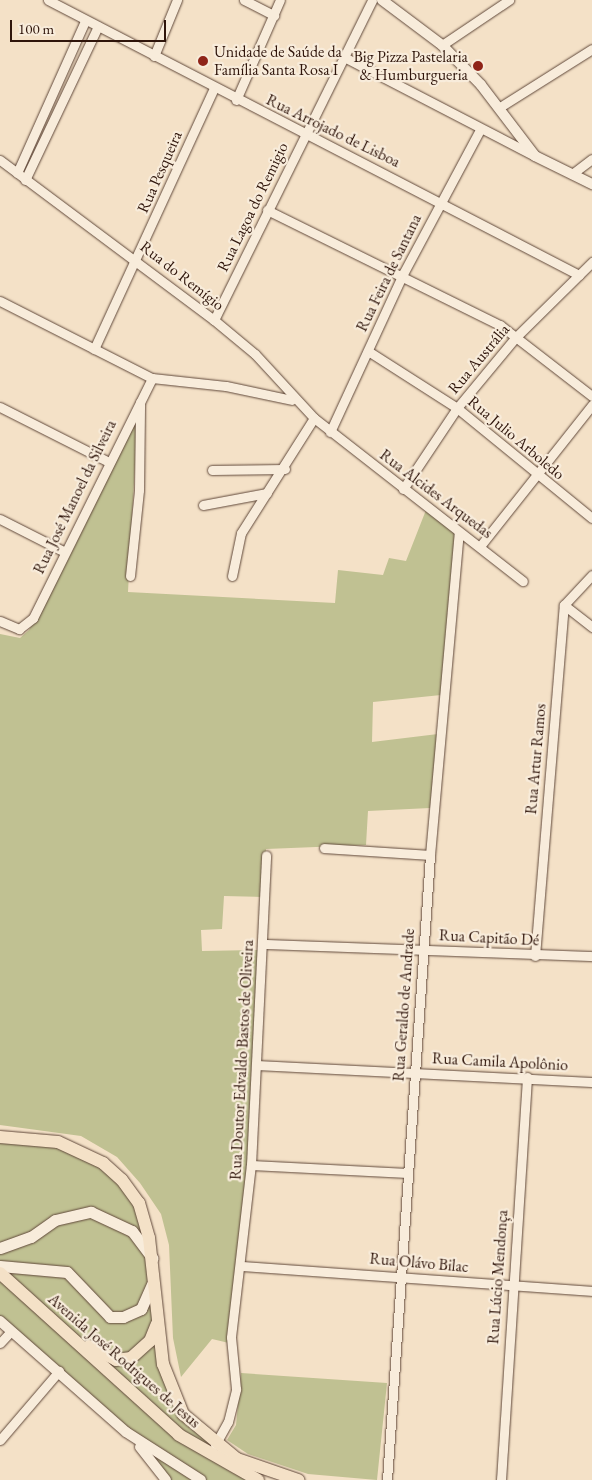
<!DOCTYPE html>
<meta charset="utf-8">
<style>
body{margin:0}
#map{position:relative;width:592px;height:1480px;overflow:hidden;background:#f4e1c7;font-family:"EB Garamond",serif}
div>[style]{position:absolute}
.green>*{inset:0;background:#c0c192}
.roads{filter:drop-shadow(0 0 1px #60483a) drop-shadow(0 0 1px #60483a)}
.minor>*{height:9px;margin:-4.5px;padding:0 4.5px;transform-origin:4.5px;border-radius:4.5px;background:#f8ecdb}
.tertiary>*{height:10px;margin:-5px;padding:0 5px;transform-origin:5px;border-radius:5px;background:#f8ecdb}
.secondary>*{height:11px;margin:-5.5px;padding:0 5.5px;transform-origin:5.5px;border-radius:5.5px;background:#f8ecdb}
.primary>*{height:12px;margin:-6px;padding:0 6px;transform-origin:6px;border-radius:6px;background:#f4e1c7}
.dots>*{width:14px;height:14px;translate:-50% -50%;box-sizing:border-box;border:2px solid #f8ecdb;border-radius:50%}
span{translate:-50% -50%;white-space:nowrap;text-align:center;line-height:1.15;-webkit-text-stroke:4.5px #f8ecdb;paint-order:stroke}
.poi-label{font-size:16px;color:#2f150b}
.left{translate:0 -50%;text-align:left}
.right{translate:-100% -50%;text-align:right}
.street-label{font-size:16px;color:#2f150b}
.scale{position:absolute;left:10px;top:20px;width:156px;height:22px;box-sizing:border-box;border:2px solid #2f150b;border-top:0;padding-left:6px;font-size:15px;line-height:18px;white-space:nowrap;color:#2f150b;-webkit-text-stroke:4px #f8ecdb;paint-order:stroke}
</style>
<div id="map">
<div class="green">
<i style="clip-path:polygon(138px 410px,128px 592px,335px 603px,338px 570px,383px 575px,389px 558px,406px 561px,426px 510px,457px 533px,441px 695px,373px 702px,372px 742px,438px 734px,430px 808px,368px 811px,366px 845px,266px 849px,263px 897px,224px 896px,222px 929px,201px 930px,202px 951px,260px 950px,249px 1165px,229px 1343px,212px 1339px,181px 1377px,173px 1338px,169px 1245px,161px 1214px,140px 1183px,117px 1157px,81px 1136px,0 1125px,0 634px,20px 638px,29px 630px)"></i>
<i style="clip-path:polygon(0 1137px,83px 1151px,139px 1203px,161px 1350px,183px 1414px,258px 1480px,166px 1480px,126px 1432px,0 1321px)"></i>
<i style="clip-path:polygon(241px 1373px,387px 1383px,377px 1480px,308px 1474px,248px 1454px,227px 1440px,236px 1425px)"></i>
</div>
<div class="roads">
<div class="minor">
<i style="left:48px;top:0;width:598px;rotate:27.38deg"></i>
<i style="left:244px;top:0;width:34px;rotate:27deg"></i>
<i style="left:442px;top:45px;width:81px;rotate:-33.9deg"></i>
<i style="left:154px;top:56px;width:61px;rotate:-67.7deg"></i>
<i style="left:344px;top:57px;width:215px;rotate:27.4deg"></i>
<i style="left:236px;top:100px;width:109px;rotate:-66.3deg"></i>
<i style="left:500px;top:107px;width:109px;rotate:-32.2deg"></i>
<i style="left:0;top:160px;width:267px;rotate:36.8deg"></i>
<i style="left:214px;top:320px;width:53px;rotate:39.7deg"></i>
<i style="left:255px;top:354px;width:87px;rotate:47.3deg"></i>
<i style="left:314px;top:418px;width:265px;rotate:38deg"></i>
<i style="left:17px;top:173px;width:167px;rotate:-65.9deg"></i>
<i style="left:572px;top:174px;width:25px;rotate:-37deg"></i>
<i style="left:25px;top:180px;width:170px;rotate:-64.6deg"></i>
<i style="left:267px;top:210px;width:260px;rotate:26.3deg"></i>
<i style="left:500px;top:325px;width:116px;rotate:37.7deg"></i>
<i style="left:0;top:301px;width:170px;rotate:26.9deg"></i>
<i style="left:152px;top:378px;width:74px;rotate:6.2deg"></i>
<i style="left:226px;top:386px;width:67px;rotate:12deg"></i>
<i style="left:214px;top:320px;width:357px;rotate:-63.7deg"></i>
<i style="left:94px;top:349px;width:287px;rotate:-65.3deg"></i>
<i style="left:368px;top:351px;width:106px;rotate:32.6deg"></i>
<i style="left:457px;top:408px;width:174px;rotate:39.2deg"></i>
<i style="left:0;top:407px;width:122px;rotate:26.8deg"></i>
<i style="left:330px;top:432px;width:174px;rotate:-65.2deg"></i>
<i style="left:403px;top:274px;width:163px;rotate:-61.9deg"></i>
<i style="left:212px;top:470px;width:73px;rotate:-0.8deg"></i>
<i style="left:403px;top:489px;width:97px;rotate:-56.3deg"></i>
<i style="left:457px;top:408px;width:92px;rotate:-50.3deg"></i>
<i style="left:516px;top:337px;width:107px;rotate:-44.6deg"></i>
<i style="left:203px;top:505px;width:65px;rotate:-10.6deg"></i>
<i style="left:0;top:519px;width:71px;rotate:26.9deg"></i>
<i style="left:481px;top:545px;width:179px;rotate:-51.6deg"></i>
<i style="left:130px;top:576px;width:86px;rotate:-84deg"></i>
<i style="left:139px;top:490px;width:88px;rotate:-89.3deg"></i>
<i style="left:232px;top:576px;width:44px;rotate:-78.2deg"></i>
<i style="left:241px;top:533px;width:136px;rotate:-57.6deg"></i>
<i style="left:564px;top:605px;width:36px;rotate:38deg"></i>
<i style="left:0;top:621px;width:21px;rotate:23deg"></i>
<i style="left:19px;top:629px;width:18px;rotate:-38deg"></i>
<i style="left:33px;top:618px;width:268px;rotate:-63.6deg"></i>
<i style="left:324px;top:848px;width:106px;rotate:3.8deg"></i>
<i style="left:264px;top:944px;width:328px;rotate:2.1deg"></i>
<i style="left:535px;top:956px;width:352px;rotate:-85.3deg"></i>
<i style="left:564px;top:605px;width:41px;rotate:-47deg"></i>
<i style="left:256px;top:1065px;width:336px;rotate:2.9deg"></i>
<i style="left:251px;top:1165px;width:157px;rotate:2.9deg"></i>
<i style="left:243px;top:1266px;width:350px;rotate:4.1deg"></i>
<i style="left:0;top:1343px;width:16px;rotate:-47deg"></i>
<i style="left:0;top:1440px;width:91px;rotate:-49.5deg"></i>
<i style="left:215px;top:1445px;width:26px;rotate:-61deg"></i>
<i style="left:228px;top:1422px;width:34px;rotate:-76deg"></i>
<i style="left:236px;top:1389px;width:52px;rotate:-95.5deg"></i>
<i style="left:231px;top:1337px;width:173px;rotate:-83.4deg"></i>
<i style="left:251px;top:1165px;width:310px;rotate:-87.2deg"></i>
<i style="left:387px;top:1480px;width:626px;rotate:-86.06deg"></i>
<i style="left:430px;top:855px;width:323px;rotate:-84.9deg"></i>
<i style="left:501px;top:1480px;width:404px;rotate:-86.3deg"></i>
</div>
<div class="tertiary">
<i style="left:382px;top:0;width:75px;rotate:36.9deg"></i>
<i style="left:442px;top:45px;width:56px;rotate:45.7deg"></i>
<i style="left:481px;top:85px;width:89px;rotate:52.7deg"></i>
<i style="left:535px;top:156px;width:64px;rotate:26.2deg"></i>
<i style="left:0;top:1321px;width:168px;rotate:41.4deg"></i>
<i style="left:126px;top:1432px;width:89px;rotate:32.6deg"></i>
<i style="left:140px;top:1447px;width:42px;rotate:51.8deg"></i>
</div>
<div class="secondary">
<i style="left:0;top:1248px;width:33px;rotate:-20deg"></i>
<i style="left:31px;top:1237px;width:29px;rotate:-35deg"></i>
<i style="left:55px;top:1220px;width:37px;rotate:-13deg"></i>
<i style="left:91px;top:1212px;width:45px;rotate:24.9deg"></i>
<i style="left:132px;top:1231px;width:34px;rotate:53deg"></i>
<i style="left:0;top:1266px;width:67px;rotate:5.1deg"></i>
<i style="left:67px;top:1272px;width:62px;rotate:46.3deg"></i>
<i style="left:110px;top:1317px;width:13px"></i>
<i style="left:123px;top:1317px;width:20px;rotate:-24deg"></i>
<i style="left:141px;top:1309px;width:27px;rotate:-66deg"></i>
</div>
<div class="primary">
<i style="left:0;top:1137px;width:58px;rotate:4.9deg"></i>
<i style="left:58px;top:1142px;width:50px;rotate:25deg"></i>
<i style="left:103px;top:1163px;width:25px;rotate:42deg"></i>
<i style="left:122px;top:1180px;width:29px;rotate:54deg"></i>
<i style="left:139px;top:1203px;width:36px;rotate:74deg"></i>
<i style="left:149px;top:1238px;width:127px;rotate:83.7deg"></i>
<i style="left:163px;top:1364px;width:54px;rotate:68.2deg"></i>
<i style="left:183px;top:1414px;width:70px;rotate:39.8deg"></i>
<i style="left:237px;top:1459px;width:65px;rotate:19deg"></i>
<i style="left:0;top:1273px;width:241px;rotate:42.1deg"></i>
<i style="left:179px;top:1435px;width:91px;rotate:29.7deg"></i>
<i style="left:89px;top:1346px;width:30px;rotate:27deg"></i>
<i style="left:116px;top:1360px;width:15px;rotate:-8deg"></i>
<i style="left:131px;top:1358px;width:25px;rotate:-42deg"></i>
<i style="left:150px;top:1341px;width:18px;rotate:-68deg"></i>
</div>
</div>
<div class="dots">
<i style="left:203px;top:61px;background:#8f2418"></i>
<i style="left:478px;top:66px;background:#8f2418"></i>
</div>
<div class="poi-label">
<span class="left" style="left:214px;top:61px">Unidade de Saúde da<br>Família Santa Rosa I</span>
<span class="right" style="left:468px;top:66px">Big Pizza Pastelaria<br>&amp; Humburgueria</span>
</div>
<div class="street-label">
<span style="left:333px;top:131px;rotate:26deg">Rua Arrojado de Lisboa</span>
<span style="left:160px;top:172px;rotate:-66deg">Rua Pesqueira</span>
<span style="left:253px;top:207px;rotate:-64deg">Rua Lagoa do Remigio</span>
<span style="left:389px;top:273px;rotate:-64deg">Rua Feira de Santana</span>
<span style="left:182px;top:276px;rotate:38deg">Rua do Remígio</span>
<span style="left:479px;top:359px;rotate:-50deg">Rua Austrália</span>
<span style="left:516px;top:438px;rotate:40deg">Rua Julio Arboledo</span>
<span style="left:436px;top:494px;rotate:37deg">Rua Alcides Arquedas</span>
<span style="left:75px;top:497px;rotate:-64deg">Rua José Manoel da Silveira</span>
<span style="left:536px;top:759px;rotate:-85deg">Rua Artur Ramos</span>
<span style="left:489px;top:938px;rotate:3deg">Rua Capitão Dé</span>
<span style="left:404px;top:1005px;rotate:-86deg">Rua Geraldo de Andrade</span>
<span style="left:242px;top:1060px;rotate:-87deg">Rua Doutor Edvaldo Bastos de Oliveira</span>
<span style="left:500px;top:1062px;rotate:3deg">Rua Camila Apolônio</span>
<span style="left:419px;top:1263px;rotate:5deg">Rua Olávo Bilac</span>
<span style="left:498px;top:1277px;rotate:-86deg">Rua Lúcio Mendonça</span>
<span style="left:124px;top:1361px;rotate:41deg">Avenida José Rodrigues de Jesus</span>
</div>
<div class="scale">100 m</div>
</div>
